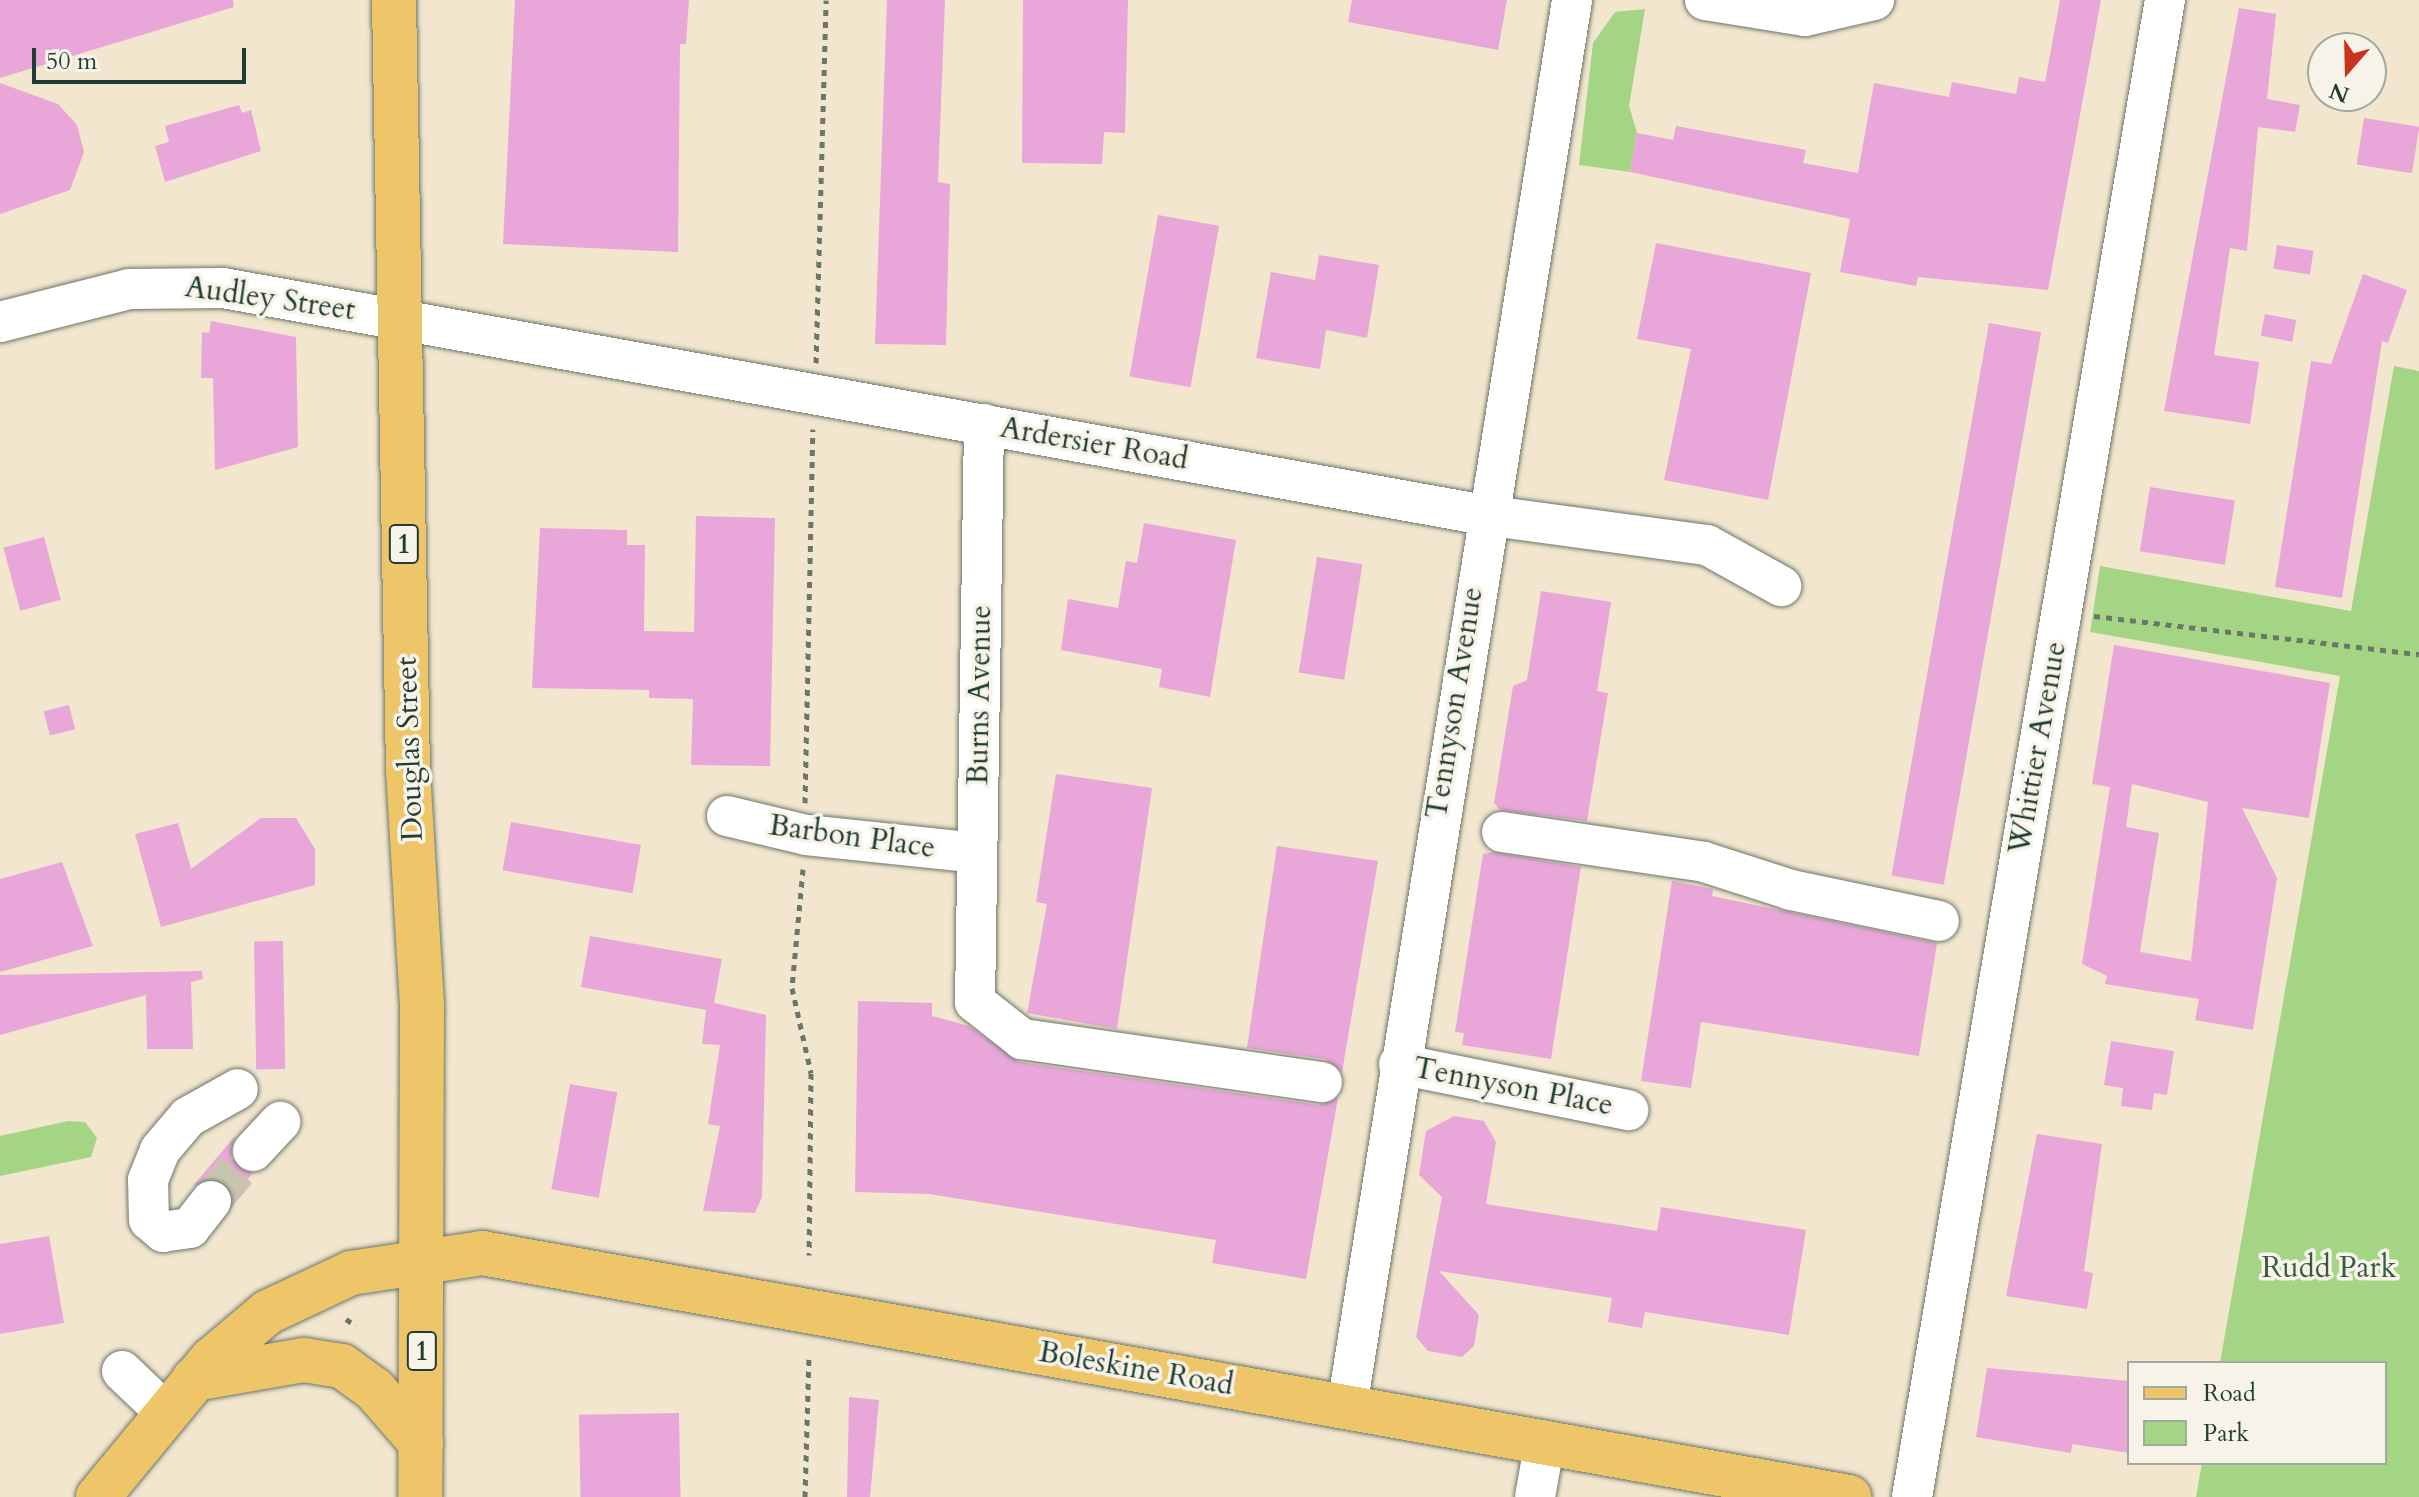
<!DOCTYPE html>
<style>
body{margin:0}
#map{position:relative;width:2419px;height:1497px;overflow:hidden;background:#f3e6ce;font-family:Cardo,serif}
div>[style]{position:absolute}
.green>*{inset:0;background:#a4d584}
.building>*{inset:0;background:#e8a7d8;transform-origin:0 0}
.minor-tunnel>*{height:40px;margin-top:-20px;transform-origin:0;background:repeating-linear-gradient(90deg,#c9c4af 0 40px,transparent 0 60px)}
.path>*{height:5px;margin-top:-2.5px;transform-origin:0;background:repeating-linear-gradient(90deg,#69786a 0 6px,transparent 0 12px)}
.roads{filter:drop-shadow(0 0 2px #69786a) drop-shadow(0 0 2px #69786a)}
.minor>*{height:40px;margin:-20px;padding:0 20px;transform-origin:20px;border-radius:20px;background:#fff}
.major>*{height:44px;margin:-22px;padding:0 22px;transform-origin:22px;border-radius:22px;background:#eec569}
.highway>*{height:44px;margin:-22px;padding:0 22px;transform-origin:22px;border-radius:22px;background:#eec569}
span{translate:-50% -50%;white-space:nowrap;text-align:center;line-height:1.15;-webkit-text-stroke:7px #f7f3e8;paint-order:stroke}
.shield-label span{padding:2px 6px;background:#f7f3e8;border:2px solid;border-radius:6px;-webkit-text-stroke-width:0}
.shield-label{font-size:28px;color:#1f3d34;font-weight:700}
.street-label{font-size:30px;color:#1f3d34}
.park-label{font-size:30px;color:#3a5b44}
.legend{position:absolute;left:2127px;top:1361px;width:260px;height:104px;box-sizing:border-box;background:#f7f3e8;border:2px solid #a1aaa0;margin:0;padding:10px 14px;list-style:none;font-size:24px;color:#1f3d34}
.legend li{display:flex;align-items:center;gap:16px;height:40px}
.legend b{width:40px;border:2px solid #a1aaa0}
.north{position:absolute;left:2307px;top:32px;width:80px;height:80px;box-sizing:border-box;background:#f7f3e8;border:2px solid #a1aaa0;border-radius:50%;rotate:200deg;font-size:22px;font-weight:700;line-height:32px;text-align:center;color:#1f3d34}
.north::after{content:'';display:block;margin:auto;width:28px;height:36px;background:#c8321e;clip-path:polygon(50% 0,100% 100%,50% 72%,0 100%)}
.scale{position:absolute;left:32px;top:48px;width:214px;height:36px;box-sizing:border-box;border:4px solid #1f3d34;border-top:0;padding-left:10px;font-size:24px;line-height:28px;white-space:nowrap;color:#1f3d34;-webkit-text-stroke:6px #f7f3e8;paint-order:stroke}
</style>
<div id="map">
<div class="green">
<i style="clip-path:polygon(1645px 9px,1629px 106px,1637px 133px,1630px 172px,1579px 165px,1593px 43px,1615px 12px)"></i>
<i style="clip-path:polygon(2394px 366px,2419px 371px,2419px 1497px,2196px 1497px,2202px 1463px,2385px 1463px,2385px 1363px,2220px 1363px,2340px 676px,2090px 632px,2100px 566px,2351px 611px)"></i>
<i style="clip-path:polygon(68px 1121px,85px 1122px,97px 1138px,91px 1157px,0 1176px,0 1136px)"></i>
</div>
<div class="building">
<i style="clip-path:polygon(0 0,233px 0,234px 7px,0 78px)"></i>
<i style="clip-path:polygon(515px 0,689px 0,686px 44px,680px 44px,678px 252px,503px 244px)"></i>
<i style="clip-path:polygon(887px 0,945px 0,938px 182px,950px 184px,946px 345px,875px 344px)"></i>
<i style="clip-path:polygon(1023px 0,1128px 0,1125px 133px,1104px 132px,1102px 164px,1022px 163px)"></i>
<i style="clip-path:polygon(1352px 0,1507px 0,1498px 50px,1348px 22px)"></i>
<i style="clip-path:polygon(2060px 0,2101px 0,2048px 290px,1918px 277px,1916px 286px,1840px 272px,1850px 219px,1630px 172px,1637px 133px,1673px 140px,1676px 126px,1806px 150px,1803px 163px,1858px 173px,1874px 83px,1949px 97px,1952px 82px,2016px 94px,2019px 77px,2045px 82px)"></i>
<i style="clip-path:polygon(2239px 8px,2276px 14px,2267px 99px,2300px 105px,2295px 132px,2258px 127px,2247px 251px,2230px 248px,2214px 355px,2259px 362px,2250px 424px,2164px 411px)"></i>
<i style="clip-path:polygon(0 83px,58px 104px,77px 125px,84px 152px,70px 190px,0 214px)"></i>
<i style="clip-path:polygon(239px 105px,242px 113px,251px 110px,261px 151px,165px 182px,155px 146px,169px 142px,165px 126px)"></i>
<i style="left:2364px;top:118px;width:56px;height:47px;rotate:9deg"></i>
<i style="left:1158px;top:215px;width:62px;height:164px;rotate:10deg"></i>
<i style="clip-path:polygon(1656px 243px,1811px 273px,1768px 500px,1664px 480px,1691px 349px,1637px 339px)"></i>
<i style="left:2277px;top:245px;width:37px;height:24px;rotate:9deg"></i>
<i style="clip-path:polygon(1319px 255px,1379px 265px,1367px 338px,1326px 330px,1320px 369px,1256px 358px,1271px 272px,1315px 280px)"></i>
<i style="clip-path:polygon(2363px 274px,2407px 290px,2388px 343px,2382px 341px,2342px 598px,2275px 587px,2311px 361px,2331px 364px)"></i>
<i style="left:2265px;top:314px;width:32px;height:22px;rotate:11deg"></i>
<i style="clip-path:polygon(211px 321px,296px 337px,298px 447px,215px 470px,213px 378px,201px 378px,202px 332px,209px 333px)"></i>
<i style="left:1989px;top:323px;width:53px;height:561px;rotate:10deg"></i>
<i style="left:2150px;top:487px;width:86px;height:65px;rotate:9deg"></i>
<i style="clip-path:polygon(696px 516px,775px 518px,770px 766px,691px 765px,693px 699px,649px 698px,649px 690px,532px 688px,540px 528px,627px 530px,627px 545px,645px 545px,644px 631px,694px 632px)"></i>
<i style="clip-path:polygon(1144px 523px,1236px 540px,1210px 697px,1159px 687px,1162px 669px,1061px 650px,1068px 599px,1118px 608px,1126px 561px,1137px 563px)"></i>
<i style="left:44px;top:537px;width:65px;height:42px;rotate:75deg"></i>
<i style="left:1317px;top:557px;width:46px;height:117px;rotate:9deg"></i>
<i style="clip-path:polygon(1541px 591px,1611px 602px,1597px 691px,1608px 693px,1587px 821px,1500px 810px,1494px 803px,1513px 686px,1527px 680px)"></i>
<i style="clip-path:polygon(evenodd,2114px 645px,2330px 683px,2309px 818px,2242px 808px,2277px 878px,2253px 1030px,2195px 1020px,2199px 999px,2105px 984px,2107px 976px,2082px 964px,2110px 787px,2092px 784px,2114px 645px,2132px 784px,2208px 802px,2191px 961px,2140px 952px,2159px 833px,2126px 827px,2132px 784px)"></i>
<i style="left:69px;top:705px;width:25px;height:26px;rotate:76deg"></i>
<i style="clip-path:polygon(1056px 774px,1152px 788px,1117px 1029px,1027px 1013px,1047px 904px,1036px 902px)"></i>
<i style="clip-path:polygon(261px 818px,296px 818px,315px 849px,315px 885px,161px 927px,135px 834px,178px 823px,191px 869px)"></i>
<i style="left:511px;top:822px;width:132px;height:49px;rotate:10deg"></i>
<i style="clip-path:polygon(1277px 846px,1378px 861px,1342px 1072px,1325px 1059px,1247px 1048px)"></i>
<i style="clip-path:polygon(1493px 852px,1581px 867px,1551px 1059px,1462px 1045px,1464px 1033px,1455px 1032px,1483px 854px)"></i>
<i style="clip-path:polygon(62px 862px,93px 946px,0 972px,0 879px)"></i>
<i style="clip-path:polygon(1672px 881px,1713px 889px,1712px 896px,1937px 943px,1919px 1056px,1701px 1022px,1691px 1088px,1641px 1081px)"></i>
<i style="clip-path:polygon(590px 936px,722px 959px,714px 1003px,766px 1015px,762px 1197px,755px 1213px,703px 1211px,720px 1126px,708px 1124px,720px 1045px,702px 1044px,706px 1010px,581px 987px)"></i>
<i style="left:283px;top:941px;width:128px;height:29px;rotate:89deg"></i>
<i style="clip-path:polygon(202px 971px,203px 979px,191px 982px,193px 1049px,147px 1049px,146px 995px,0 1035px,0 975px)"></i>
<i style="clip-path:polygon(858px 1001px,932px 1003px,932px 1016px,969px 1026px,1019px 1062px,1319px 1105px,1338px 1098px,1306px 1279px,1212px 1263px,1216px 1240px,929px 1194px,855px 1192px)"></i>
<i style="clip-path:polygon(2111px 1041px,2174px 1051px,2167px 1095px,2154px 1093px,2152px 1110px,2121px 1106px,2123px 1088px,2104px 1085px)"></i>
<i style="left:570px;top:1084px;width:48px;height:107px;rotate:10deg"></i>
<i style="clip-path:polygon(1454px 1116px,1484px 1121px,1496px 1142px,1486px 1204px,1657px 1231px,1661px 1207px,1806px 1230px,1789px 1335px,1645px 1312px,1642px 1328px,1608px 1322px,1612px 1298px,1439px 1271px,1479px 1315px,1474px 1346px,1462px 1357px,1428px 1351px,1416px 1337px,1442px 1197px,1419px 1175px,1426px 1131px)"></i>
<i style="clip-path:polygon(2037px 1134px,2102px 1144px,2084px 1271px,2093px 1273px,2087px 1309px,2006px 1296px)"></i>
<i style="clip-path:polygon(235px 1136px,231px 1158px,253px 1173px,233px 1197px,215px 1178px,193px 1186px)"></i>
<i style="clip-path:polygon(49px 1236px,64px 1323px,0 1334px,0 1244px)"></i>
<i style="clip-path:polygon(1987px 1368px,2129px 1381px,2129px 1453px,2072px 1444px,2071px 1453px,1976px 1437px)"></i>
<i style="clip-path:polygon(849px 1397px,879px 1400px,870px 1497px,847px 1497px)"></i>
<i style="left:679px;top:1413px;width:84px;height:100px;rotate:89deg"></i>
</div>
<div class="minor-tunnel">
<i style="left:211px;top:1201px;width:65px;rotate:-50deg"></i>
</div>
<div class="path">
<i style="left:816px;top:363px;width:363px;rotate:-88.4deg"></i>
<i style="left:2094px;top:616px;width:327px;rotate:6.7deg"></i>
<i style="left:805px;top:803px;width:374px;rotate:-88.8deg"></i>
<i style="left:803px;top:869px;width:120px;rotate:95.3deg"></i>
<i style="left:792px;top:988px;width:87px;rotate:77.4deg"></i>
<i style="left:811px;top:1073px;width:182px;rotate:90.6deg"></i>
<i style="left:346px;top:1319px;width:12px;rotate:35deg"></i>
<i style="left:805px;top:1497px;width:142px;rotate:-88.4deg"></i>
</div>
<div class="roads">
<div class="minor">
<i style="left:1705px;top:0;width:101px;rotate:9.1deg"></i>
<i style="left:1805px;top:16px;width:71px;rotate:-13.1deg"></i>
<i style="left:0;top:322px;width:133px;rotate:-14.3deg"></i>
<i style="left:129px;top:289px;width:94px;rotate:-0.6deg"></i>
<i style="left:223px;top:288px;width:1281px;rotate:10.2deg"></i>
<i style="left:1484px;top:515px;width:225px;rotate:7.7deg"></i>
<i style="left:1707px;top:545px;width:85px;rotate:29deg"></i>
<i style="left:984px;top:424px;width:578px;rotate:90.89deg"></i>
<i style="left:975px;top:1002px;width:60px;rotate:38.2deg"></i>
<i style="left:1022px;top:1039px;width:303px;rotate:8.2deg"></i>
<i style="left:727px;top:816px;width:81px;rotate:13.5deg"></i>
<i style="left:806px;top:835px;width:172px;rotate:6deg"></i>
<i style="left:1502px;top:832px;width:204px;rotate:8.4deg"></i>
<i style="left:1704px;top:862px;width:91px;rotate:17.8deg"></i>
<i style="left:1791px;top:890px;width:151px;rotate:11.8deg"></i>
<i style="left:1399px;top:1064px;width:234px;rotate:11.4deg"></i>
<i style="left:253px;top:1151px;width:40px;rotate:-47deg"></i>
<i style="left:211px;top:1201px;width:34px;rotate:128deg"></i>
<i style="left:190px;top:1228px;width:27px;rotate:172deg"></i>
<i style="left:163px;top:1232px;width:18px;rotate:-139deg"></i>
<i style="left:149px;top:1220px;width:40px;rotate:-91.4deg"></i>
<i style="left:148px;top:1180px;width:32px;rotate:-68deg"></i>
<i style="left:160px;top:1150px;width:43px;rotate:-49.7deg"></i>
<i style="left:188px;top:1117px;width:57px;rotate:-29.2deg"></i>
<i style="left:122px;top:1371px;width:61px;rotate:43.7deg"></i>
<i style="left:1347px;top:1407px;width:1425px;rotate:-80.91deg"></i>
<i style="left:1535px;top:1497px;width:57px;rotate:-79.9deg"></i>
<i style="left:1912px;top:1497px;width:1518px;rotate:-80.41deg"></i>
</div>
<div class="major">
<i style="left:98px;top:1497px;width:178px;rotate:-50.5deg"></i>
<i style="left:211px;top:1360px;width:75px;rotate:-40.1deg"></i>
<i style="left:268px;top:1312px;width:92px;rotate:-25.2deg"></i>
<i style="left:351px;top:1273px;width:133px;rotate:-8.7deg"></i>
<i style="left:482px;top:1253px;width:1389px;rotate:10.12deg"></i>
</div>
<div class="highway">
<i style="left:394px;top:0;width:770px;rotate:88.96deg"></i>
<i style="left:408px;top:770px;width:236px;rotate:86.6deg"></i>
<i style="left:422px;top:1006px;width:491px;rotate:90.2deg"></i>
<i style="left:194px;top:1379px;width:112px;rotate:-9.8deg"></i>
<i style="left:304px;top:1360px;width:38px;rotate:9deg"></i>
<i style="left:342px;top:1366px;width:39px;rotate:36deg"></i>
<i style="left:374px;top:1389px;width:72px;rotate:49deg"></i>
</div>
</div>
<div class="shield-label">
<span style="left:404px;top:544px">1</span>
<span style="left:422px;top:1351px">1</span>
</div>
<div class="street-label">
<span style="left:270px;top:299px;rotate:8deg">Audley Street</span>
<span style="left:1094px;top:444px;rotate:10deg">Ardersier Road</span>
<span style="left:980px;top:695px;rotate:-89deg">Burns Avenue</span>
<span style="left:1455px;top:703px;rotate:-81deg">Tennyson Avenue</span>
<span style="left:2038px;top:748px;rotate:-80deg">Whittier Avenue</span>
<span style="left:410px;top:749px;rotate:-92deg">Douglas Street</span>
<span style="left:852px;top:837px;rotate:8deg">Barbon Place</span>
<span style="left:1513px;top:1087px;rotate:11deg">Tennyson Place</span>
<span style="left:1136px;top:1369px;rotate:10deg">Boleskine Road</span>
</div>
<div class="park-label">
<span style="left:2329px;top:1268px">Rudd Park</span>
</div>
<ul class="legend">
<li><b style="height:10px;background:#eec569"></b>Road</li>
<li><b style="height:22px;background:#a4d584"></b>Park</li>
</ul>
<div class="north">N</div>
<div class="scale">50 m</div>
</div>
